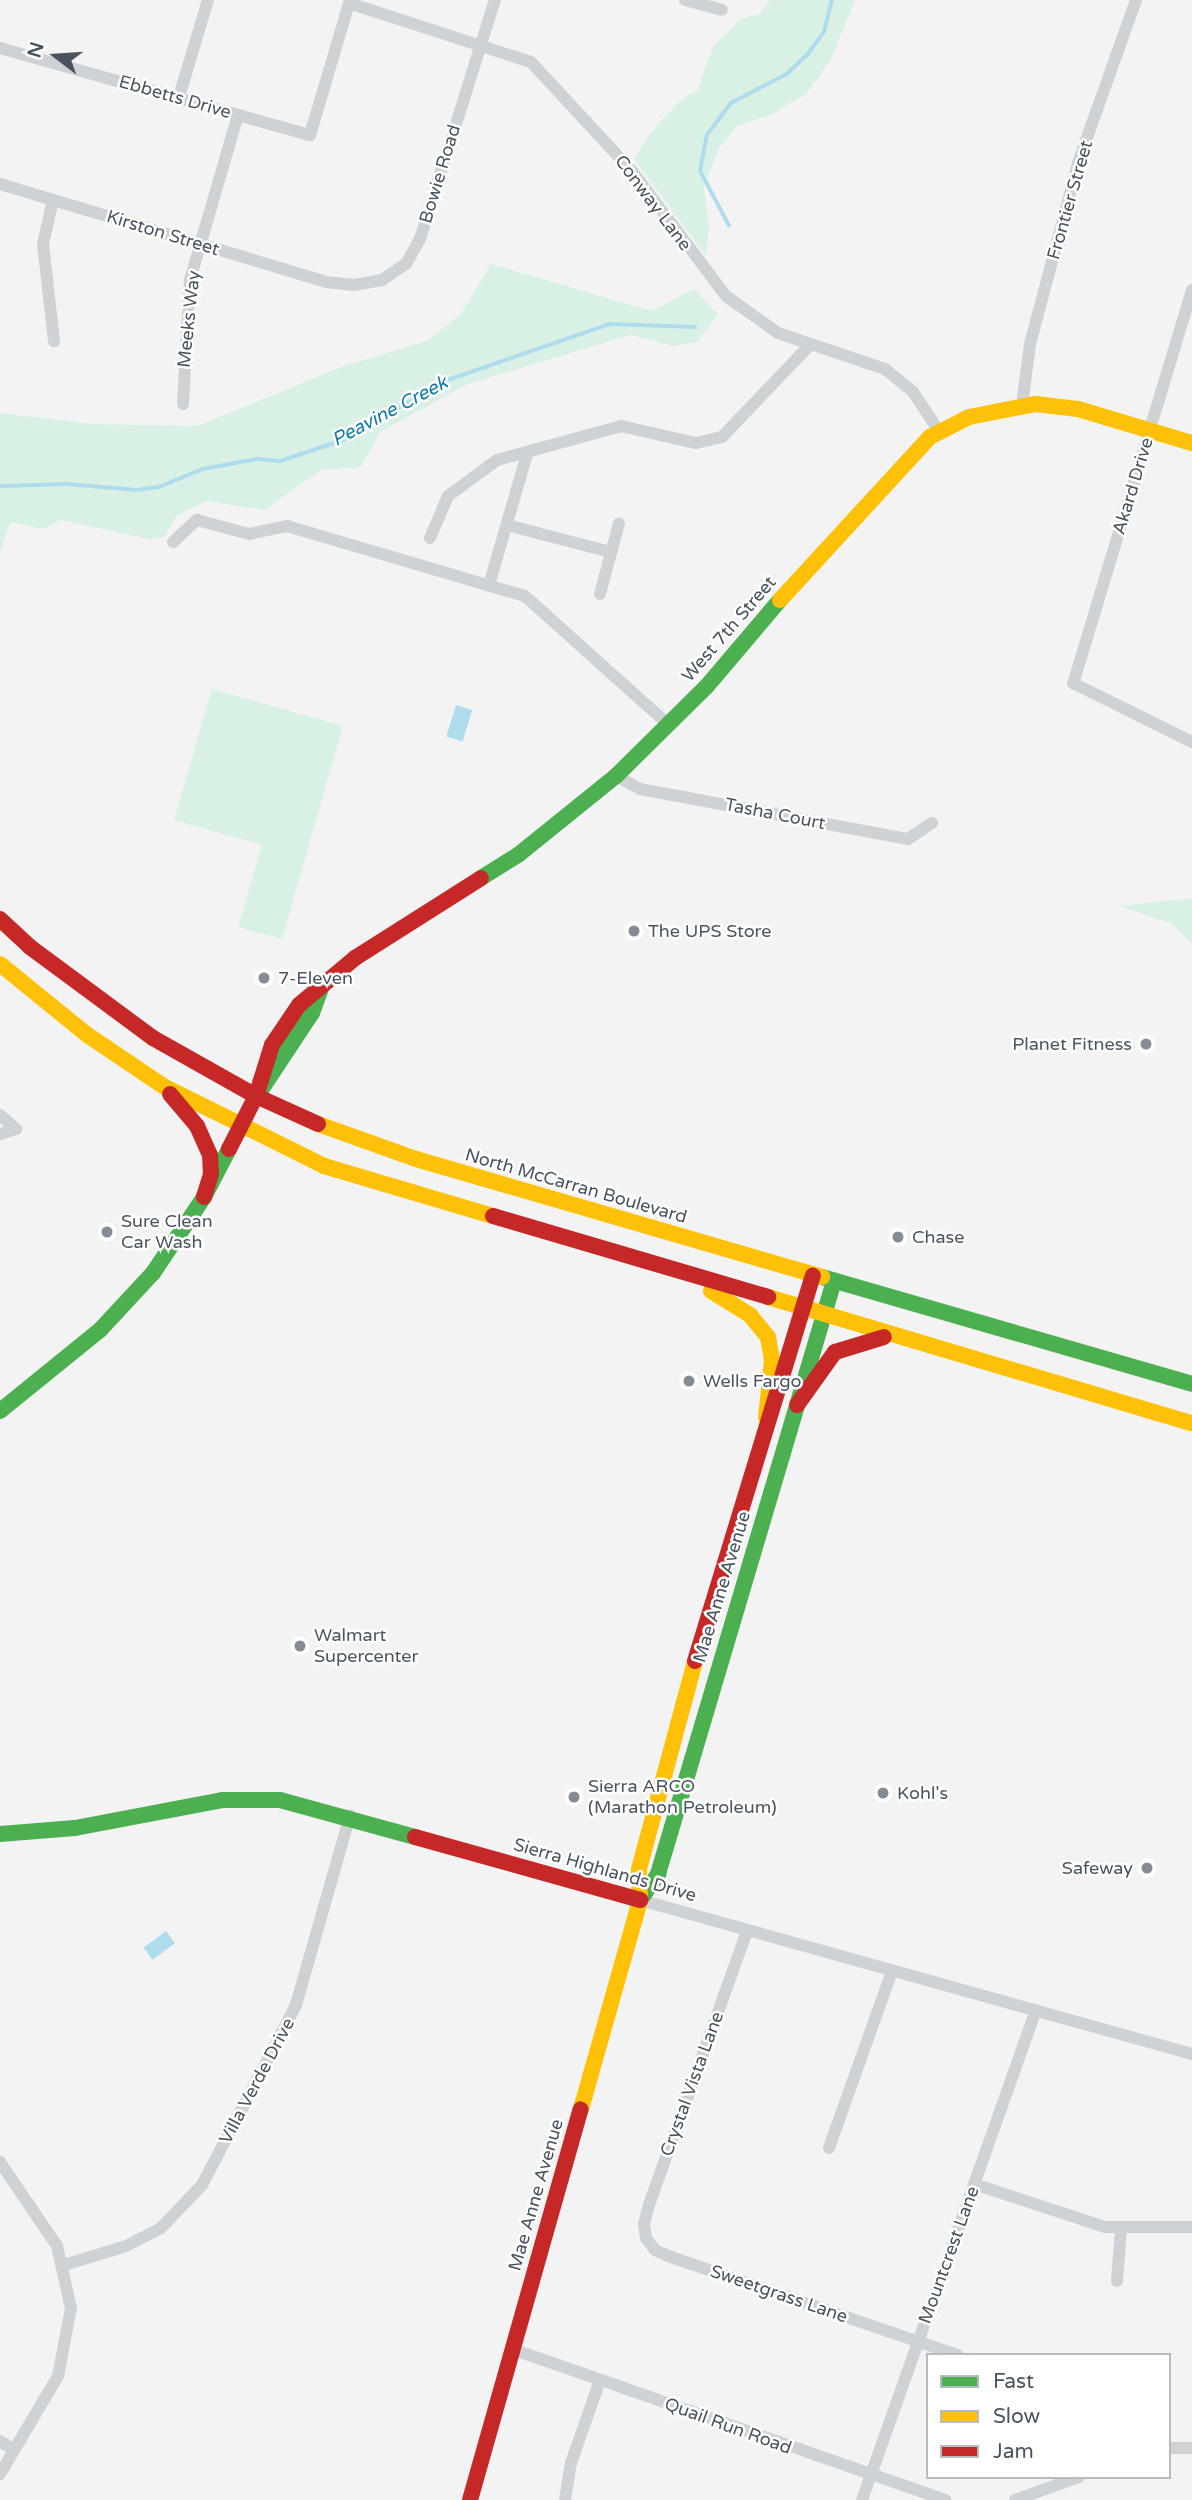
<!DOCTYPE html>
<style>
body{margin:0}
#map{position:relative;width:1192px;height:2500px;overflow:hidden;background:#f3f3f3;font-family:"Varela Round",sans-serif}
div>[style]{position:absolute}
.green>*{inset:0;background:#d9f1e4}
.water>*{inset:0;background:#afdced;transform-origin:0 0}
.stream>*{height:3.5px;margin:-1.75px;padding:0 1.75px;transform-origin:1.75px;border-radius:1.75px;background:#afdced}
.street>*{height:12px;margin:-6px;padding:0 6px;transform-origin:6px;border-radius:6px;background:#cfd2d4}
.fast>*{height:16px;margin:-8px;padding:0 8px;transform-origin:8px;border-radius:8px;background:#4caf50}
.slow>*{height:16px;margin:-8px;padding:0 8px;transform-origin:8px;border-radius:8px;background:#ffc107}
.jam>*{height:16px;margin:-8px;padding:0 8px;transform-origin:8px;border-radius:8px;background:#c62828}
.dots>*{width:19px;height:19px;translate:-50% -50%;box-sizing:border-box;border:4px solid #fff;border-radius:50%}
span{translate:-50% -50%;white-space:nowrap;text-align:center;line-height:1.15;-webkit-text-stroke:5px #fff;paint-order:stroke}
.street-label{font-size:18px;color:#4a5460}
.poi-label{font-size:18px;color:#4a5460}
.left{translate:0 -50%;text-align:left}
.right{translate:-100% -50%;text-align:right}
.water-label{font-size:19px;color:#107ba4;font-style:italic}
.legend{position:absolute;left:926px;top:2353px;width:245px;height:126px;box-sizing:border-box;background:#fff;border:2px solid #b7bbbf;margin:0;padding:9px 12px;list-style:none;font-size:21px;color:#4a5460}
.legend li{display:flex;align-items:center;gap:14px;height:35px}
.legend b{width:35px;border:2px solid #b7bbbf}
.north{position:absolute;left:21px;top:21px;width:70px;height:70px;-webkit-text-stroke:5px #fff;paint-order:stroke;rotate:287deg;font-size:19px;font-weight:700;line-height:28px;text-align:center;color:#4a5460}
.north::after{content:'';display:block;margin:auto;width:24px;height:32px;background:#4a5460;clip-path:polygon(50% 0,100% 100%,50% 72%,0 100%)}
</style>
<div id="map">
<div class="green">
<i style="clip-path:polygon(770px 0,855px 0,830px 61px,806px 94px,773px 114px,737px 126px,718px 150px,704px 186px,709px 225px,706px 256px,634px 159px,651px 132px,683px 98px,697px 91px,714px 45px,741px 19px,759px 14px)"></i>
<i style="clip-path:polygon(491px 264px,651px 311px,694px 289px,718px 314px,697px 342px,673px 346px,630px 335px,468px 384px,381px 431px,361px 467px,321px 470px,264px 510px,206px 501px,176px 516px,165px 537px,149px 539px,61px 520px,44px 529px,10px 522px,0 552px,0 413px,94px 424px,197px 426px,344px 366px,427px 341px,461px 314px)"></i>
<i style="clip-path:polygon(212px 689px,343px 726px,282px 939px,238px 927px,262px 845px,174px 820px)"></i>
<i style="clip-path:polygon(1192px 898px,1192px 944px,1172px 924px,1120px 906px)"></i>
</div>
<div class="water">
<i style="left:456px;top:705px;width:17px;height:33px;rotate:17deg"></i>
<i style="left:166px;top:1931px;width:15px;height:28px;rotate:53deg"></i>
</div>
<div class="stream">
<i style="left:729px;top:226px;width:62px;rotate:-117.8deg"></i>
<i style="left:700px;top:171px;width:37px;rotate:-79deg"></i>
<i style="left:707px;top:135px;width:40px;rotate:-53deg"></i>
<i style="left:731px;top:103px;width:63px;rotate:-27.4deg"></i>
<i style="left:787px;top:74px;width:29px;rotate:-44deg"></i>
<i style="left:808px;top:54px;width:27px;rotate:-54deg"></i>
<i style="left:824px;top:32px;width:33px;rotate:-76deg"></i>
<i style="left:0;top:486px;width:68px;rotate:-1.7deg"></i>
<i style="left:68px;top:484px;width:68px;rotate:5deg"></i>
<i style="left:136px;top:490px;width:23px;rotate:-7deg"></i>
<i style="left:159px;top:487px;width:48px;rotate:-22.2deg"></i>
<i style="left:203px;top:469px;width:55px;rotate:-10.5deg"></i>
<i style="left:257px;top:459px;width:23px;rotate:5deg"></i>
<i style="left:280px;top:461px;width:66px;rotate:-18.4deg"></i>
<i style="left:343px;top:440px;width:118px;rotate:-30deg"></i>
<i style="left:445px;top:381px;width:175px;rotate:-19.1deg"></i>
<i style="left:610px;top:324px;width:85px;rotate:2deg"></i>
</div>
<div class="street">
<i style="left:685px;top:0;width:38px;rotate:15deg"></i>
<i style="left:349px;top:3px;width:191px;rotate:18deg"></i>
<i style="left:531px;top:62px;width:149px;rotate:47.2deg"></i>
<i style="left:632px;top:171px;width:156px;rotate:53.1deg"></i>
<i style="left:726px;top:296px;width:64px;rotate:35.4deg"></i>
<i style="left:778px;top:333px;width:113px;rotate:18.6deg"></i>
<i style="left:885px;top:369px;width:36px;rotate:39deg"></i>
<i style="left:913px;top:392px;width:47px;rotate:56.3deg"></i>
<i style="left:0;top:48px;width:322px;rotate:15.7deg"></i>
<i style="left:310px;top:135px;width:141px;rotate:-73.5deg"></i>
<i style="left:179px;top:97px;width:101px;rotate:-73.4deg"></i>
<i style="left:0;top:184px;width:340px;rotate:16.7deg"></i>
<i style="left:326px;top:282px;width:28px;rotate:6deg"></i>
<i style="left:354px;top:285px;width:28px;rotate:-10deg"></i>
<i style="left:382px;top:280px;width:29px;rotate:-34deg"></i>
<i style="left:406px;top:264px;width:29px;rotate:-61deg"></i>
<i style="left:420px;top:239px;width:250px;rotate:-72.6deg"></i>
<i style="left:53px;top:200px;width:45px;rotate:102.8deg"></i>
<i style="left:43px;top:244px;width:98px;rotate:83.5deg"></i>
<i style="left:1192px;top:290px;width:411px;rotate:106.8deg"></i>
<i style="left:1073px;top:683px;width:133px;rotate:26.4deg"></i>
<i style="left:183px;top:404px;width:124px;rotate:-86.8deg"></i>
<i style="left:190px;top:280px;width:172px;rotate:-73.8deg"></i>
<i style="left:1022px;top:405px;width:62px;rotate:-82.5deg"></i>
<i style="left:1030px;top:344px;width:187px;rotate:-75.1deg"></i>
<i style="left:1078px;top:163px;width:173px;rotate:-70.4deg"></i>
<i style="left:507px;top:525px;width:107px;rotate:14.6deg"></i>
<i style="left:430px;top:538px;width:46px;rotate:-66.8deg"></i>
<i style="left:448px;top:496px;width:61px;rotate:-36.3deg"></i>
<i style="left:497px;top:460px;width:129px;rotate:-15.3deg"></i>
<i style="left:621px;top:426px;width:77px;rotate:12.8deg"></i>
<i style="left:696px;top:443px;width:27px;rotate:-13deg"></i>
<i style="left:722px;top:437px;width:127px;rotate:-46.3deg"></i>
<i style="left:173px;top:542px;width:33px;rotate:-43deg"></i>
<i style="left:197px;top:520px;width:54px;rotate:15.1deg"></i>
<i style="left:249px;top:534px;width:39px;rotate:-12deg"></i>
<i style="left:287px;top:526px;width:248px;rotate:16.4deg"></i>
<i style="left:525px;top:596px;width:193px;rotate:41.9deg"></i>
<i style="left:489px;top:585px;width:136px;rotate:-73.8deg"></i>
<i style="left:600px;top:594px;width:73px;rotate:-75deg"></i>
<i style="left:616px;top:776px;width:27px;rotate:28deg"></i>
<i style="left:640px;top:789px;width:273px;rotate:10.6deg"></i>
<i style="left:908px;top:839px;width:29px;rotate:-34deg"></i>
<i style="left:0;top:1115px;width:21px;rotate:41deg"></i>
<i style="left:0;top:1134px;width:17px;rotate:-17deg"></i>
<i style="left:640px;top:1900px;width:573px;rotate:15.59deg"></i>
<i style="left:747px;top:1931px;width:291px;rotate:109.7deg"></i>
<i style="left:649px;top:2205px;width:20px;rotate:105deg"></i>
<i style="left:644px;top:2224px;width:14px;rotate:82deg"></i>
<i style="left:646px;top:2238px;width:15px;rotate:53deg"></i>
<i style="left:655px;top:2250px;width:17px;rotate:24deg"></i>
<i style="left:671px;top:2257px;width:303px;rotate:18.9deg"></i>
<i style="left:829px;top:2148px;width:188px;rotate:-70.4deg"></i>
<i style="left:0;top:2162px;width:102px;rotate:55.8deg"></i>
<i style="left:57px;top:2246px;width:64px;rotate:77.3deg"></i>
<i style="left:71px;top:2308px;width:69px;rotate:100.8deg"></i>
<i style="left:58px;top:2376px;width:114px;rotate:120.6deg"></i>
<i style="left:974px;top:2184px;width:138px;rotate:18.2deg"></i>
<i style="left:1105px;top:2227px;width:87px"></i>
<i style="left:64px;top:2265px;width:65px;rotate:-17deg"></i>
<i style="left:126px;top:2246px;width:38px;rotate:-27deg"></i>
<i style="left:160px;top:2229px;width:61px;rotate:-46.3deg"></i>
<i style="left:202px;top:2185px;width:203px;rotate:-62.4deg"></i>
<i style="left:296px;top:2005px;width:197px;rotate:-74.1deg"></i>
<i style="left:1117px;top:2281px;width:52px;rotate:-85.6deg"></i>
<i style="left:512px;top:2349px;width:459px;rotate:19.2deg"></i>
<i style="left:0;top:2441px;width:17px;rotate:33deg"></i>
<i style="left:1169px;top:2448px;width:23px"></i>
<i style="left:565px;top:2500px;width:37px;rotate:-81deg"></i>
<i style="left:571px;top:2463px;width:88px;rotate:-70.7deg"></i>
<i style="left:862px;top:2500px;width:520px;rotate:-70.45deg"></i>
<i style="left:1015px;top:2500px;width:68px;rotate:-19.8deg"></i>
</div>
<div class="fast">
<i style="left:481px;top:878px;width:44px;rotate:-31.9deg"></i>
<i style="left:518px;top:855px;width:126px;rotate:-38.9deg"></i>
<i style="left:616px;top:776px;width:128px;rotate:-44.7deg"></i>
<i style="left:707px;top:686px;width:113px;rotate:-49.7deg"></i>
<i style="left:259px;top:1093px;width:96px;rotate:-56.5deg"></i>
<i style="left:312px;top:1013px;width:27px;rotate:-70deg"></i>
<i style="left:822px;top:1277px;width:385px;rotate:16.1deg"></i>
<i style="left:0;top:1411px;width:129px;rotate:-39deg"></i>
<i style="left:100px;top:1330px;width:78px;rotate:-47.1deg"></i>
<i style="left:153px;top:1273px;width:92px;rotate:-56.1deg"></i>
<i style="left:204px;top:1197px;width:54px;rotate:-62.5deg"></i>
<i style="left:0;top:1834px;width:75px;rotate:-4.6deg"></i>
<i style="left:75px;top:1828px;width:151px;rotate:-10.7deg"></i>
<i style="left:223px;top:1800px;width:57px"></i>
<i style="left:280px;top:1800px;width:140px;rotate:15.3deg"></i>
<i style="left:640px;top:1900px;width:32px;rotate:-55deg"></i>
<i style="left:658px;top:1874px;width:619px;rotate:-73.47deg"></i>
</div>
<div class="slow">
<i style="left:780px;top:600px;width:222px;rotate:-47.4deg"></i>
<i style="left:930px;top:437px;width:44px;rotate:-27.1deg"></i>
<i style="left:969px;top:417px;width:67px;rotate:-11.1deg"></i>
<i style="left:1035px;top:404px;width:43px;rotate:6.6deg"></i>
<i style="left:1078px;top:409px;width:119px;rotate:16.6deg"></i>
<i style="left:0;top:964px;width:111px;rotate:39.1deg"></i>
<i style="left:86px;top:1034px;width:93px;rotate:34deg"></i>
<i style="left:163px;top:1086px;width:180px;rotate:26.4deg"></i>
<i style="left:324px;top:1166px;width:176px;rotate:16.5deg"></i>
<i style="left:318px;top:1124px;width:104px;rotate:19.7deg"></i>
<i style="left:416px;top:1159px;width:423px;rotate:16.2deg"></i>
<i style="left:711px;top:1291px;width:46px;rotate:31.6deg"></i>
<i style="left:750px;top:1315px;width:28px;rotate:51deg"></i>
<i style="left:768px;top:1337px;width:23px;rotate:80deg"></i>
<i style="left:772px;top:1360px;width:58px;rotate:95.9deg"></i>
<i style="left:768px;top:1297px;width:442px;rotate:16.6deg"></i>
<i style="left:581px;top:2109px;width:217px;rotate:-74.2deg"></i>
<i style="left:640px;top:1900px;width:31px;rotate:-92deg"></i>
<i style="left:639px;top:1869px;width:215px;rotate:-74.9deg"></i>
</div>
<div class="jam">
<i style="left:0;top:919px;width:41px;rotate:43deg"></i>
<i style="left:30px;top:947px;width:153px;rotate:36.5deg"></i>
<i style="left:153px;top:1038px;width:118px;rotate:29.4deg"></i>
<i style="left:256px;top:1096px;width:68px;rotate:24.3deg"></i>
<i style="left:170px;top:1094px;width:42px;rotate:49.8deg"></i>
<i style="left:197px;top:1126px;width:32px;rotate:66deg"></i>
<i style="left:210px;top:1155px;width:19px;rotate:87deg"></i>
<i style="left:211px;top:1174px;width:24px;rotate:107deg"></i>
<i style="left:229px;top:1149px;width:59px;rotate:-63deg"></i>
<i style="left:256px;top:1096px;width:53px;rotate:-72.6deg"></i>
<i style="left:272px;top:1045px;width:48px;rotate:-56deg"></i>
<i style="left:299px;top:1005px;width:73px;rotate:-40deg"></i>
<i style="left:355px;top:958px;width:149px;rotate:-32.4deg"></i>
<i style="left:493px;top:1216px;width:287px;rotate:16.4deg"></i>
<i style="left:797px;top:1405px;width:65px;rotate:-54.4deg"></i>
<i style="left:835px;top:1352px;width:51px;rotate:-17deg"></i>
<i style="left:695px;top:1661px;width:403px;rotate:-73deg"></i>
<i style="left:415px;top:1837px;width:234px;rotate:15.6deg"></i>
<i style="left:470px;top:2500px;width:406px;rotate:-74.2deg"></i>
</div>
<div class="dots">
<i style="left:634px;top:931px;background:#858c93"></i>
<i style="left:264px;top:978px;background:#858c93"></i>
<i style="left:1146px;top:1044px;background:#858c93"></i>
<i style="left:107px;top:1232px;background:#858c93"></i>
<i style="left:898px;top:1237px;background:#858c93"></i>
<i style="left:689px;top:1381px;background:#858c93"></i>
<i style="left:300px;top:1646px;background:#858c93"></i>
<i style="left:883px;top:1793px;background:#858c93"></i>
<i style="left:574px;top:1797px;background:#858c93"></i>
<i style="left:1147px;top:1868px;background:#858c93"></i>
</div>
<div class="street-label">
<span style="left:175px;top:97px;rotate:16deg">Ebbetts Drive</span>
<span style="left:440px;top:174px;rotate:-73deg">Bowie Road</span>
<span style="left:1070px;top:200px;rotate:-74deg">Frontier Street</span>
<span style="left:653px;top:203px;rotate:53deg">Conway Lane</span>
<span style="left:163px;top:233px;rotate:17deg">Kirston Street</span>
<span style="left:189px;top:319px;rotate:-84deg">Meeks Way</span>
<span style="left:1133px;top:486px;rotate:-73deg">Akard Drive</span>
<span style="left:729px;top:629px;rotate:-49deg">West 7th Street</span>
<span style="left:775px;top:814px;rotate:11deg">Tasha Court</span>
<span style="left:576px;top:1186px;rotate:16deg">North McCarran Boulevard</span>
<span style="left:722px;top:1587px;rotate:-73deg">Mae Anne Avenue</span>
<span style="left:605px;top:1870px;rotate:16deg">Sierra Highlands Drive</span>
<span style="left:257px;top:2081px;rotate:-62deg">Villa Verde Drive</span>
<span style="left:692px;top:2084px;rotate:-70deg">Crystal Vista Lane</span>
<span style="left:536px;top:2195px;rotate:-74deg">Mae Anne Avenue</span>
<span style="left:949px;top:2255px;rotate:-70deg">Mountcrest Lane</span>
<span style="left:779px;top:2294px;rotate:19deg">Sweetgrass Lane</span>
<span style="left:728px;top:2426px;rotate:20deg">Quail Run Road</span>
</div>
<div class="poi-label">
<span class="left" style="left:648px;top:931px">The UPS Store</span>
<span class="left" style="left:278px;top:978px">7-Eleven</span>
<span class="right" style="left:1132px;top:1044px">Planet Fitness</span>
<span class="left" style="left:121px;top:1232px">Sure Clean<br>Car Wash</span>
<span class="left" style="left:912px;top:1237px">Chase</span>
<span class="left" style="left:703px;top:1381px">Wells Fargo</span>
<span class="left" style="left:314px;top:1646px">Walmart<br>Supercenter</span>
<span class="left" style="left:588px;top:1797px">Sierra ARCO<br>(Marathon Petroleum)</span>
<span class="left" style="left:897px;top:1793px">Kohl's</span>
<span class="right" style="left:1133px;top:1868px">Safeway</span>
</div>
<div class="water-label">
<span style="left:390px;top:412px;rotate:-28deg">Peavine Creek</span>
</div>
<ul class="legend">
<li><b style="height:9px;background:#4caf50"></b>Fast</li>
<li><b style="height:9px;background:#ffc107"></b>Slow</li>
<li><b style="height:9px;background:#c62828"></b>Jam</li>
</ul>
<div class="north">N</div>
</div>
